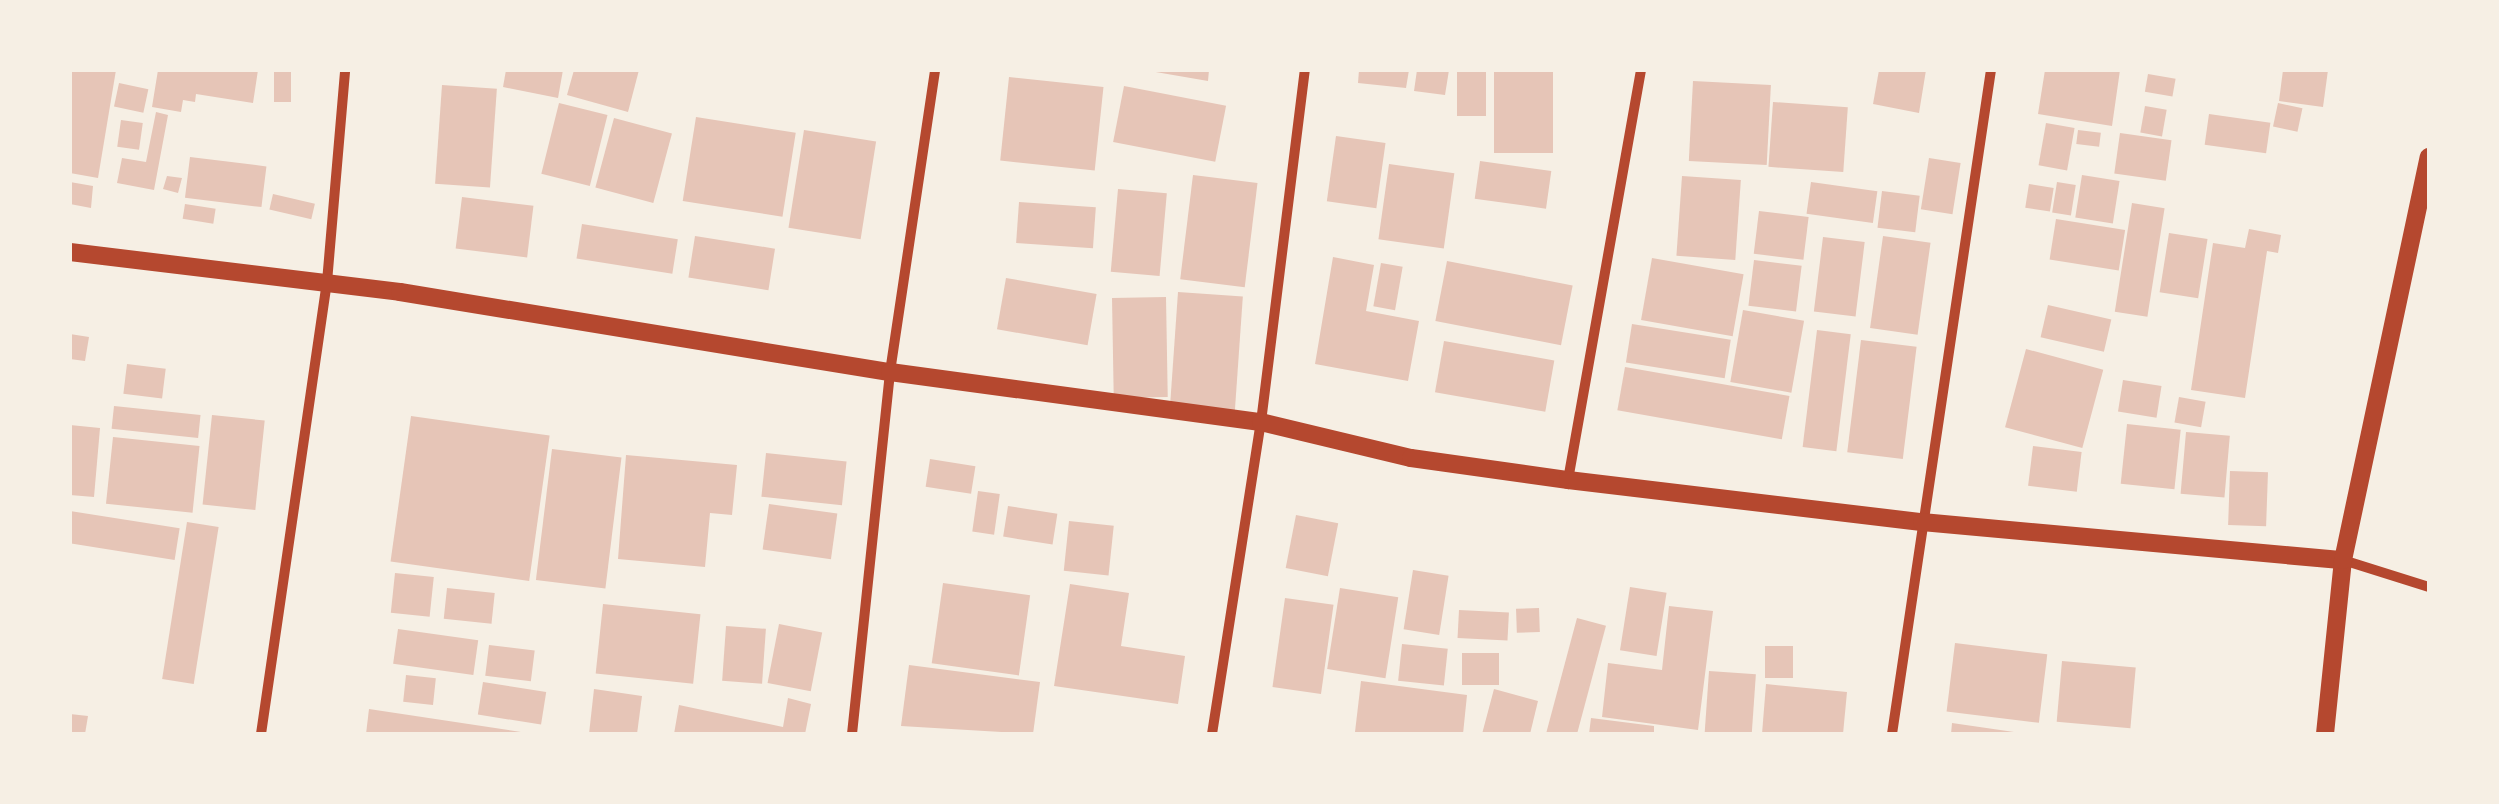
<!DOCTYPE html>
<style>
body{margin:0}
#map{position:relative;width:2499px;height:804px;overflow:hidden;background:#f6efe4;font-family:Signika,sans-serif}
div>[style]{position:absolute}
.building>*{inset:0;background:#e6c5b7;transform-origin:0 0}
.minor>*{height:10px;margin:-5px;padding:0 5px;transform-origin:5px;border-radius:5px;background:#b5482f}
.tertiary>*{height:18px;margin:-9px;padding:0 9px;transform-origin:9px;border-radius:9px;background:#b5482f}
span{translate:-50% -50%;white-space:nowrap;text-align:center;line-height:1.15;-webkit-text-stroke:8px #f6efe4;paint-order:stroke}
.frame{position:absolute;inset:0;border:72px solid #f6efe4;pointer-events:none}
</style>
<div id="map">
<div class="building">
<i style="clip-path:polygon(70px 70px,116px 70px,98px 178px,70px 173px)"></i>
<i style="clip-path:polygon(158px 70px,258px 70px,253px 103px,196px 94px,195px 102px,183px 100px,181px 112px,152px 107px)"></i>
<i style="left:274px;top:70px;width:17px;height:32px"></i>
<i style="clip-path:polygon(506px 70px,563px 70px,558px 98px,503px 87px)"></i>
<i style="clip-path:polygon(574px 70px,639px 70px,628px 112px,567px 95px)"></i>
<i style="clip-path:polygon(1144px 70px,1209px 70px,1208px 81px)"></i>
<i style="clip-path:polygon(1359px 70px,1409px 70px,1406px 88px,1358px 83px)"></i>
<i style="clip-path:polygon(1417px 70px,1449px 70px,1445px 95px,1414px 91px)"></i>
<i style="left:1457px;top:70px;width:29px;height:46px"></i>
<i style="left:1494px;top:70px;width:59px;height:83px"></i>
<i style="clip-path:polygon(1879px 70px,1926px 70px,1919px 113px,1873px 104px)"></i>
<i style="clip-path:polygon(2045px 70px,2120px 70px,2112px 126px,2038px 114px)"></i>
<i style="clip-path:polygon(2283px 70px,2328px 70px,2323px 107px,2279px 101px)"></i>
<i style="left:2148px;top:74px;width:28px;height:18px;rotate:10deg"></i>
<i style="left:1009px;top:77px;width:95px;height:84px;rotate:6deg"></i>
<i style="left:1693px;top:81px;width:78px;height:80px;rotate:3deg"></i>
<i style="left:119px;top:83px;width:30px;height:24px;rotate:12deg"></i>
<i style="left:442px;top:85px;width:55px;height:99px;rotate:4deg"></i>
<i style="left:1124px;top:86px;width:104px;height:57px;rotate:11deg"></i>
<i style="left:1773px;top:102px;width:75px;height:65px;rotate:4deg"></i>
<i style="left:559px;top:103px;width:50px;height:73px;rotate:14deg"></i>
<i style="left:2278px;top:103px;width:25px;height:24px;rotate:12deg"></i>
<i style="left:2145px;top:106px;width:22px;height:27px;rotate:10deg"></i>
<i style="clip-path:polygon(156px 112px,168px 115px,154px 190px,117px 183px,122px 158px,146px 162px)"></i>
<i style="left:2209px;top:114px;width:62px;height:31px;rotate:8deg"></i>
<i style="left:696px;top:117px;width:101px;height:85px;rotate:9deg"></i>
<i style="left:614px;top:118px;width:60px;height:72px;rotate:15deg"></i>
<i style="left:121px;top:120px;width:22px;height:27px;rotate:8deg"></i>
<i style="left:2046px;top:123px;width:29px;height:43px;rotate:10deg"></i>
<i style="left:804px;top:130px;width:73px;height:99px;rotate:9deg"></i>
<i style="left:2078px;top:130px;width:23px;height:14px;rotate:7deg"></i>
<i style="left:2120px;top:133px;width:52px;height:41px;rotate:8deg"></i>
<i style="left:1336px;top:136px;width:50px;height:66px;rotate:8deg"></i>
<i style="left:190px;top:157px;width:77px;height:41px;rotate:7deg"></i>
<i style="left:1929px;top:158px;width:32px;height:52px;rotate:9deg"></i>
<i style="left:1480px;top:161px;width:72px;height:38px;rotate:8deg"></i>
<i style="left:1389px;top:164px;width:66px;height:76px;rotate:8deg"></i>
<i style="left:1193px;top:175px;width:65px;height:105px;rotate:7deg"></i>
<i style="left:2082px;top:175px;width:38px;height:43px;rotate:9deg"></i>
<i style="clip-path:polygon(167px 176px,182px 178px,178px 193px,163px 189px)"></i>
<i style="left:1682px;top:176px;width:59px;height:80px;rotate:4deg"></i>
<i style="clip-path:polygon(70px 182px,93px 186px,91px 208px,70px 204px)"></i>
<i style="left:1811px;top:182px;width:67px;height:32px;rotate:8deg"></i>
<i style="left:2057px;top:182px;width:19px;height:31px;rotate:9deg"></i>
<i style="left:2029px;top:184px;width:25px;height:24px;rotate:9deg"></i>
<i style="left:1118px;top:189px;width:49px;height:83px;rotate:5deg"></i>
<i style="left:1882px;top:191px;width:38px;height:37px;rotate:7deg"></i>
<i style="left:273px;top:194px;width:43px;height:16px;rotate:13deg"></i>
<i style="left:462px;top:197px;width:72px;height:52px;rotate:7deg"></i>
<i style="left:1019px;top:202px;width:77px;height:41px;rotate:4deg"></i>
<i style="left:2132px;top:203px;width:33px;height:110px;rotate:9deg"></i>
<i style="left:185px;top:204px;width:31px;height:15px;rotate:9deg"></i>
<i style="left:1759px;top:211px;width:50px;height:43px;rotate:7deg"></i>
<i style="left:2056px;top:219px;width:70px;height:41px;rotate:9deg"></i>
<i style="left:582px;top:224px;width:97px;height:35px;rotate:9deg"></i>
<i style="clip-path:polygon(2249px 229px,2281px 235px,2278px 253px,2267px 251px,2245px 398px,2191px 390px,2213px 243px,2245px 248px)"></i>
<i style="left:2169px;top:233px;width:39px;height:60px;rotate:9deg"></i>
<i style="left:695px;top:236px;width:81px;height:42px;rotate:9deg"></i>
<i style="left:1883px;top:236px;width:48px;height:93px;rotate:8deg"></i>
<i style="left:1823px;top:237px;width:42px;height:75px;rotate:7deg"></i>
<i style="clip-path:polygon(1333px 257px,1374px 265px,1366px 311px,1419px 321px,1408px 381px,1315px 364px)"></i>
<i style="left:1652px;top:258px;width:93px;height:63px;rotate:10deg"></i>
<i style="left:1754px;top:260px;width:48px;height:46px;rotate:7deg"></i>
<i style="left:1447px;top:261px;width:128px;height:61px;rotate:11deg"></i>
<i style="left:1381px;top:263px;width:22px;height:44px;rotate:10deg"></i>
<i style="left:1006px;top:278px;width:92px;height:52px;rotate:10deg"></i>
<i style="left:1178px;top:292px;width:65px;height:114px;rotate:4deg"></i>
<i style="left:1166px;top:297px;width:100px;height:54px;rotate:89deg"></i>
<i style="left:2048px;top:305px;width:65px;height:33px;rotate:13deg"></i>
<i style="left:1743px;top:310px;width:62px;height:73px;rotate:10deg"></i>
<i style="left:1632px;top:324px;width:100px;height:39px;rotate:9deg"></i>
<i style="left:1817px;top:330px;width:34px;height:118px;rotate:7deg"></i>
<i style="clip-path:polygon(70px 334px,89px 337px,85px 361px,70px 359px)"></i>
<i style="left:1861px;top:340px;width:56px;height:113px;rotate:7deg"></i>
<i style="left:1444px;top:341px;width:112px;height:52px;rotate:10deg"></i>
<i style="left:2026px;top:349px;width:80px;height:81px;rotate:15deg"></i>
<i style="left:127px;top:364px;width:39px;height:30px;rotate:7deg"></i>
<i style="left:1625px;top:367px;width:167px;height:44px;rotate:10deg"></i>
<i style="left:2123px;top:380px;width:39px;height:32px;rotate:9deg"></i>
<i style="left:2179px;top:397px;width:27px;height:26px;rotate:10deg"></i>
<i style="left:114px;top:406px;width:87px;height:23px;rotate:6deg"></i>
<i style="left:212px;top:415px;width:53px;height:90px;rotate:6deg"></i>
<i style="left:411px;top:416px;width:140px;height:147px;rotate:8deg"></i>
<i style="left:2127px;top:424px;width:54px;height:60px;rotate:6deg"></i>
<i style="clip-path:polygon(70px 425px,100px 428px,94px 497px,70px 495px)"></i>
<i style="left:2186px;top:432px;width:44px;height:62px;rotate:5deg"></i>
<i style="left:113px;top:437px;width:87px;height:67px;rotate:6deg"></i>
<i style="left:2033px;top:446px;width:49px;height:40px;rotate:7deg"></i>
<i style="left:552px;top:449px;width:70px;height:132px;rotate:7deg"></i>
<i style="left:766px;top:453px;width:81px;height:44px;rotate:6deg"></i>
<i style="clip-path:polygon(626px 455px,737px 465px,732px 515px,710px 513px,705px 567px,618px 559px)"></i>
<i style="left:930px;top:459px;width:46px;height:28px;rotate:9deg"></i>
<i style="left:2230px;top:471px;width:38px;height:54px;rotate:2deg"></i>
<i style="left:978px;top:491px;width:22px;height:41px;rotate:8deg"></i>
<i style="left:769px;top:504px;width:69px;height:46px;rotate:8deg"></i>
<i style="left:1008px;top:506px;width:50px;height:31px;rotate:9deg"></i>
<i style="left:70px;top:511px;width:111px;height:32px;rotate:9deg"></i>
<i style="left:1296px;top:515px;width:43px;height:54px;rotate:11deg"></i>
<i style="left:1069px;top:521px;width:45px;height:50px;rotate:6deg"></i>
<i style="left:187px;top:522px;width:32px;height:159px;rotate:9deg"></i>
<i style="left:1413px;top:570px;width:36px;height:60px;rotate:9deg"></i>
<i style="left:395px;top:573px;width:39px;height:40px;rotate:6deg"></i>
<i style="left:943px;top:583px;width:88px;height:81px;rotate:8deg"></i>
<i style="clip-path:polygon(1070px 584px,1129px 593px,1121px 646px,1185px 656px,1178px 704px,1054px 686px)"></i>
<i style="left:1630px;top:587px;width:37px;height:64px;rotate:9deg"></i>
<i style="left:447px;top:588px;width:48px;height:31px;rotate:6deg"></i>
<i style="left:1340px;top:588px;width:59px;height:82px;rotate:9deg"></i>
<i style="left:1285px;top:598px;width:49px;height:90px;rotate:8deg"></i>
<i style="left:603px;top:604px;width:98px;height:70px;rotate:6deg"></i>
<i style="clip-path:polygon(1669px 606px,1713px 611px,1698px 730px,1602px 717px,1608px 663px,1662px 670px)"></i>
<i style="left:1539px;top:608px;width:24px;height:23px;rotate:88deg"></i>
<i style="left:1459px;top:610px;width:50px;height:28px;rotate:3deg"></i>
<i style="left:1577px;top:618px;width:30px;height:120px;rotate:15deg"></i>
<i style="left:779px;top:624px;width:44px;height:60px;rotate:11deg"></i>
<i style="left:726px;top:626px;width:40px;height:55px;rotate:4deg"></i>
<i style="left:398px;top:629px;width:81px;height:35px;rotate:8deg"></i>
<i style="left:1955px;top:643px;width:93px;height:69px;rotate:7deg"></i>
<i style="left:1402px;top:644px;width:46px;height:37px;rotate:6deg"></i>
<i style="left:489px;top:645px;width:46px;height:31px;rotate:7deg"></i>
<i style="left:1765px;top:646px;width:28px;height:32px"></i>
<i style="left:1462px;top:653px;width:37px;height:32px"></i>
<i style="left:2062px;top:661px;width:74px;height:61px;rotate:5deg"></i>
<i style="clip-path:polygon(909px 665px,1040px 682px,1033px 734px,901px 726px)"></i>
<i style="left:1709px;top:671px;width:47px;height:63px;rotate:4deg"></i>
<i style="left:406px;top:675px;width:30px;height:27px;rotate:6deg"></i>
<i style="clip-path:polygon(1361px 681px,1467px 695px,1463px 734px,1355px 732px)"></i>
<i style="left:483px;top:682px;width:64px;height:33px;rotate:9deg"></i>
<i style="clip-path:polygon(1766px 684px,1847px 692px,1843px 734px,1762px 734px)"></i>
<i style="clip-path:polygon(594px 689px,642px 696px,637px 734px,589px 734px)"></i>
<i style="clip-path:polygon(1494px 689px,1538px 701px,1530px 734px,1482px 734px)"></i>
<i style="clip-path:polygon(788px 698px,811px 704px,805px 734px,674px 734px,679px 705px,783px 727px)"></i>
<i style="clip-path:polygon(369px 709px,521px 732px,520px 734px,366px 734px)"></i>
<i style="clip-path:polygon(70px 714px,88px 716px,85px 734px,70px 734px)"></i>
<i style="clip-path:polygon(1591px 718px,1654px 726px,1654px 734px,1589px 734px)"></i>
<i style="clip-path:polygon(1952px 723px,2014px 732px,2014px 734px,1951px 734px)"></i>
</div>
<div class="minor">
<i style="left:1568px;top:480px;width:416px;rotate:-79.9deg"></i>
<i style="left:2343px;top:560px;width:90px;rotate:17.4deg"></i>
<i style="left:261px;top:734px;width:457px;rotate:-81.7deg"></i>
<i style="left:327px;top:282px;width:213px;rotate:-85.1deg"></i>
<i style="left:852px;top:734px;width:364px;rotate:-84deg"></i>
<i style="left:890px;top:372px;width:305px;rotate:-81.5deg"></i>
<i style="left:1212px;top:734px;width:316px;rotate:-81.1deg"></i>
<i style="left:1261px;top:422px;width:355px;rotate:-82.9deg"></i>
<i style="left:1892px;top:734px;width:671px;rotate:-81.52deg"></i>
</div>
<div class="tertiary">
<i style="left:70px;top:252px;width:332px;rotate:6.9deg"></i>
<i style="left:400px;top:292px;width:496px;rotate:9.3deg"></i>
<i style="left:890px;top:372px;width:374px;rotate:7.7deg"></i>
<i style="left:1261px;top:422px;width:154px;rotate:13.5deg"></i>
<i style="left:1411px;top:458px;width:159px;rotate:8deg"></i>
<i style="left:1568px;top:480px;width:356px;rotate:6.8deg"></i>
<i style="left:1922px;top:522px;width:423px;rotate:5.2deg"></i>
<i style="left:2325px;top:734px;width:175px;rotate:-84.1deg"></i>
<i style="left:2343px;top:560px;width:412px;rotate:-78deg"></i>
</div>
<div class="frame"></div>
</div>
